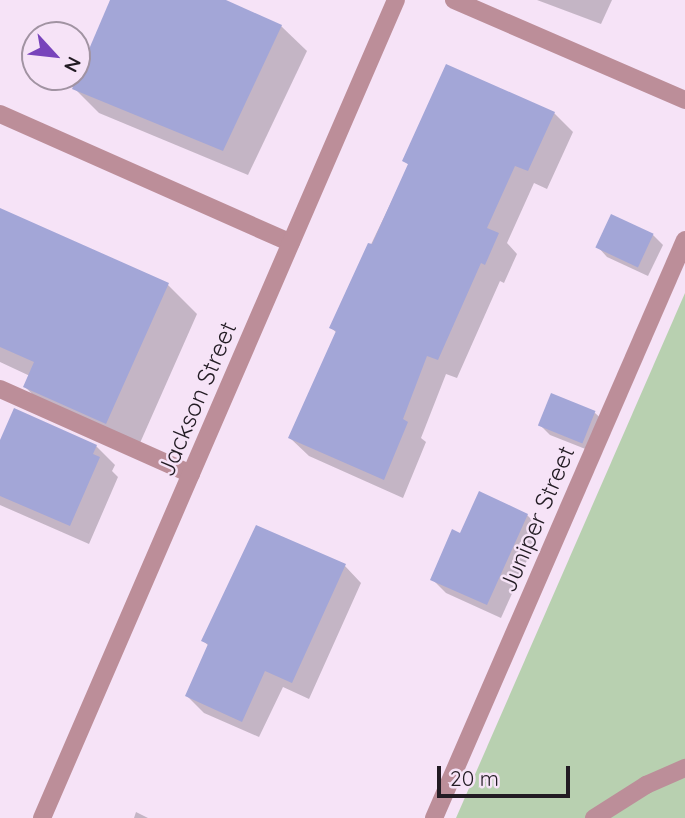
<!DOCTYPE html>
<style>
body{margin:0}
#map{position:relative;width:685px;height:818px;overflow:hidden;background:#f6e3f7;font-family:Quicksand,sans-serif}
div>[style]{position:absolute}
.green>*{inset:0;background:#b8d0b0}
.shadow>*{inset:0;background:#0003}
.building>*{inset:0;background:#a3a6d7;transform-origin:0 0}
.minor>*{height:18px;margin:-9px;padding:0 9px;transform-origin:9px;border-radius:9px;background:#bc8e99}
span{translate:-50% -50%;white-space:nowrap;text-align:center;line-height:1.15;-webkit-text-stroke:5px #f6e3f7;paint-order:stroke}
.street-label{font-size:24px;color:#221b23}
.north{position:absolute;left:21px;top:21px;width:70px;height:70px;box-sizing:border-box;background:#f6e3f7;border:2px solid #a193a2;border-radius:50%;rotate:117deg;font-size:19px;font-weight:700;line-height:28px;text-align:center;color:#221b23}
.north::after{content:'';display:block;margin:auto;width:24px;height:32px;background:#7844bb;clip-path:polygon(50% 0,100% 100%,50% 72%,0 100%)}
.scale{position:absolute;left:437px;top:766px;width:133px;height:32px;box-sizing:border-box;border:4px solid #221b23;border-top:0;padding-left:9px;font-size:21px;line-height:24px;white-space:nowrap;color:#221b23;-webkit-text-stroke:5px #f6e3f7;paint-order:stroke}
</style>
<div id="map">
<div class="green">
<i style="clip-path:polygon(685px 293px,685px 818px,456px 818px)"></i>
</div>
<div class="shadow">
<i style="clip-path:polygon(112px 0,222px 0,281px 26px,307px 51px,248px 175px,99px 113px,74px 88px)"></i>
<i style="clip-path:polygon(537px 0,612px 0,601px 24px)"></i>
<i style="clip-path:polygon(554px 113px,573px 132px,547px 189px,534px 183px,507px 243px,517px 254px,504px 283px,500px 281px,457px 378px,446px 374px,421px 438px,426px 442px,403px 498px,309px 456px,290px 438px,337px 333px,331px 328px,409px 165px,404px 161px)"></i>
<i style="clip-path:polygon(0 210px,168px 285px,197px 314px,136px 452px,55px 416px,25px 387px,30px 376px,0 362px)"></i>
<i style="clip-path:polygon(653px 235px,663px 245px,648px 276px,607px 257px,598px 247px)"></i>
<i style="clip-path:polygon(595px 413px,605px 422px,593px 452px,550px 435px,540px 425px)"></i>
<i style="clip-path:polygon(0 445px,96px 446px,115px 465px,112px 471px,118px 477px,89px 544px,0 505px)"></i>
<i style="clip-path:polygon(527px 515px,541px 529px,501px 618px,446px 593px,432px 579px,461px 535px)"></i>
<i style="clip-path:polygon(345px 566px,361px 583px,309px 699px,283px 687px,259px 737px,204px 713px,187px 696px,209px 646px,203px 641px)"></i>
<i style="clip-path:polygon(136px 812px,148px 818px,134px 818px)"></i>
</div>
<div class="building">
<i style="clip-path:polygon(110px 0,226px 0,282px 25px,223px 151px,72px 89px)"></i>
<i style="clip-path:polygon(446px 64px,555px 112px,528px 171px,515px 166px,487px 228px,499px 233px,485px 265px,481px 263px,438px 360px,427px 356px,403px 419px,408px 422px,384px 480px,288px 438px,336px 331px,329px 328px,368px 243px,372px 244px,408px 164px,402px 161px)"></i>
<i style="clip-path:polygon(0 208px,169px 283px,106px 424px,23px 387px,34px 362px,0 347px)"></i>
<i style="left:611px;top:214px;width:47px;height:37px;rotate:25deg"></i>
<i style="left:551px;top:393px;width:48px;height:35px;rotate:22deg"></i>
<i style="clip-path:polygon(14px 408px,97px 445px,93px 454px,100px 457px,70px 526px,0 496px,0 440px)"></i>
<i style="clip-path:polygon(479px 491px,528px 514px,487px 605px,430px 580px,452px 529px,460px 533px)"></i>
<i style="clip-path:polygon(256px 525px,346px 564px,292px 683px,265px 671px,242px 722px,185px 696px,208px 644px,201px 641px)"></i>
</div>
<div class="minor">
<i style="left:454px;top:0;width:252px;rotate:23.4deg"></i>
<i style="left:0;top:114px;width:318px;rotate:23.9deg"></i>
<i style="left:0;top:389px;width:209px;rotate:24deg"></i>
<i style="left:42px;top:818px;width:891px;rotate:-66.6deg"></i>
<i style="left:434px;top:818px;width:630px;rotate:-66.53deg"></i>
<i style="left:594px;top:818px;width:62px;rotate:-32.4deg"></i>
<i style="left:646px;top:785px;width:43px;rotate:-23.6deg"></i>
</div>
<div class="street-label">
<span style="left:197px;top:399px;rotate:-67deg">Jackson Street</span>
<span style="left:537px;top:519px;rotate:-67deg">Juniper Street</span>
</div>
<div class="north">N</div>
<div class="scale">20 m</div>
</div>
